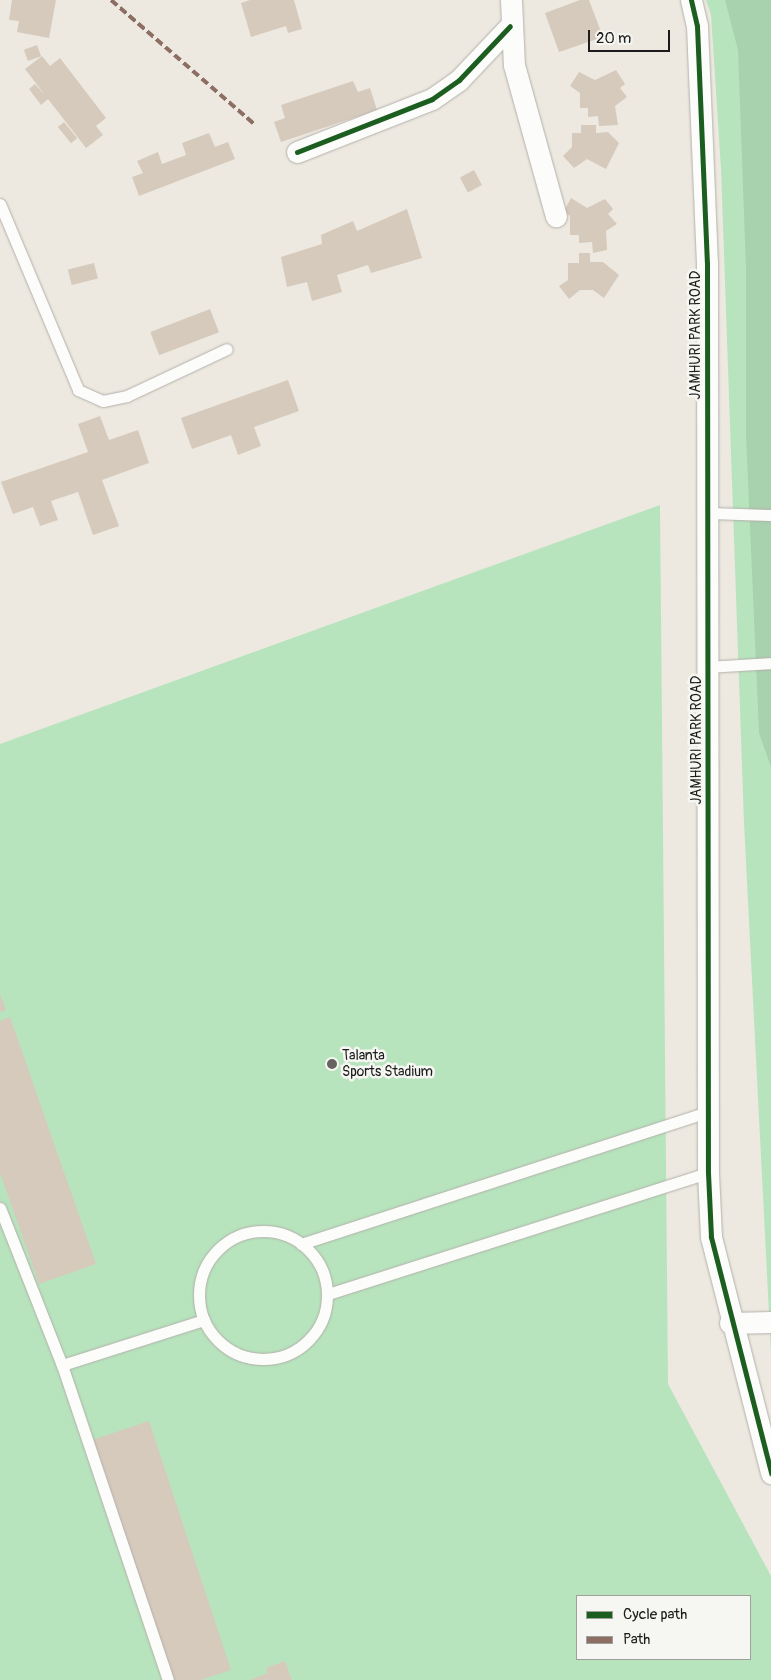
<!DOCTYPE html>
<style>
body{margin:0}
#map{position:relative;width:771px;height:1680px;overflow:hidden;background:#ede9e0;font-family:Pangolin,sans-serif}
div>[style]{position:absolute}
.green>*{inset:0;background:#b7e4bd}
.forest>*{inset:0;background:#a8d1ae}
.building>*{inset:0;background:#d6cabc;transform-origin:0 0}
.roads{filter:drop-shadow(0 0 1px #b3b0ab) drop-shadow(0 0 1px #b3b0ab)}
.lane>*{height:11px;margin:-5.5px;padding:0 5.5px;transform-origin:5.5px;border-radius:5.5px;background:#fcfcfa}
.lane>.ring{margin:-5.5px;padding:0;box-sizing:content-box;background:none;border:11px solid #fcfcfa;border-radius:50%}
.street>*{height:21px;margin:-10.5px;padding:0 10.5px;transform-origin:10.5px;border-radius:10.5px;background:#fcfcfa}
.quiet>*{height:4px;margin-top:-2px;transform-origin:0;background:repeating-linear-gradient(90deg,#8d6e63 0 8px,transparent 0 12px)}
.cycleway>*{height:5px;margin:-2.5px;padding:0 2.5px;transform-origin:2.5px;border-radius:2.5px;background:#1b5e20}
.dots>*{width:14px;height:14px;translate:-50% -50%;box-sizing:border-box;border:2px solid #f6f6f2;border-radius:50%}
span{translate:-50% -50%;white-space:nowrap;text-align:center;line-height:1.15;-webkit-text-stroke:5px #f6f6f2;paint-order:stroke}
.street-label{font-size:14px;color:#1c1c1c}
.poi-label{font-size:14px;color:#1c1c1c}
.left{translate:0 -50%;text-align:left}
.legend{position:absolute;left:576px;top:1595px;width:175px;height:65px;box-sizing:border-box;background:#f6f6f2;border:1px solid #9f9f9c;margin:0;padding:6px 9px;list-style:none;font-size:15px;color:#1c1c1c}
.legend li{display:flex;align-items:center;gap:10px;height:25px}
.legend b{width:25px;border:1px solid #9f9f9c}
.scale{position:absolute;left:588px;top:30px;width:82px;height:22px;box-sizing:border-box;border:2px solid #1c1c1c;border-top:0;padding-left:6px;font-size:15px;line-height:18px;white-space:nowrap;color:#1c1c1c;-webkit-text-stroke:4px #f6f6f2;paint-order:stroke}
</style>
<div id="map">
<div class="green">
<i style="clip-path:polygon(706px 0,771px 0,771px 1353px,744px 823px,721px 169px,711px 15px)"></i>
<i style="clip-path:polygon(evenodd,660px 505px,668px 1384px,771px 1576px,771px 1680px,0 1680px,0 744px,660px 505px,577px 1596px,750px 1596px,750px 1659px,577px 1659px,577px 1596px)"></i>
</div>
<div class="forest">
<i style="clip-path:polygon(725px 0,771px 0,771px 767px,759px 733px,746px 435px,746px 268px,738px 50px)"></i>
</div>
<div class="building">
<i style="clip-path:polygon(12px 0,56px 0,49px 38px,17px 32px,19px 21px,9px 20px)"></i>
<i style="clip-path:polygon(250px 0,294px 0,302px 29px,288px 33px,286px 26px,251px 37px,241px 3px)"></i>
<i style="clip-path:polygon(580px 0,589px 0,603px 37px,559px 52px,545px 13px)"></i>
<i style="left:37px;top:45px;width:12px;height:14px;rotate:70deg"></i>
<i style="clip-path:polygon(42px 56px,50px 66px,60px 58px,106px 118px,96px 126px,103px 135px,86px 148px,48px 99px,41px 105px,29px 89px,35px 84px,45px 95px,25px 69px)"></i>
<i style="clip-path:polygon(616px 70px,625px 84px,620px 88px,627px 97px,615px 106px,618px 125px,599px 126px,598px 116px,588px 117px,588px 108px,580px 108px,580px 93px,570px 86px,579px 72px,595px 80px)"></i>
<i style="clip-path:polygon(353px 81px,358px 92px,370px 88px,377px 110px,281px 142px,274px 122px,285px 118px,281px 105px)"></i>
<i style="left:64px;top:122px;width:21px;height:8px;rotate:51deg"></i>
<i style="clip-path:polygon(581px 125px,596px 125px,596px 133px,608px 132px,619px 143px,606px 169px,587px 159px,574px 168px,563px 156px,572px 147px,572px 133px,581px 133px)"></i>
<i style="clip-path:polygon(209px 133px,215px 147px,228px 142px,235px 159px,139px 196px,132px 177px,143px 173px,137px 161px,158px 152px,162px 164px,186px 155px,182px 143px)"></i>
<i style="left:474px;top:170px;width:17px;height:16px;rotate:62deg"></i>
<i style="clip-path:polygon(571px 198px,587px 208px,605px 199px,613px 209px,608px 214px,617px 224px,606px 231px,607px 250px,593px 253px,592px 242px,579px 243px,579px 235px,570px 235px,570px 216px,564px 211px)"></i>
<i style="clip-path:polygon(407px 209px,422px 258px,371px 273px,368px 265px,337px 275px,342px 292px,312px 301px,307px 282px,287px 287px,281px 257px,322px 244px,321px 235px,353px 221px,357px 231px)"></i>
<i style="clip-path:polygon(579px 253px,590px 253px,590px 262px,603px 262px,619px 275px,604px 298px,593px 290px,580px 290px,569px 299px,559px 286px,568px 280px,568px 263px,579px 263px)"></i>
<i style="left:94px;top:263px;width:16px;height:27px;rotate:76deg"></i>
<i style="left:210px;top:309px;width:25px;height:64px;rotate:69deg"></i>
<i style="clip-path:polygon(288px 380px,299px 411px,254px 427px,261px 446px,238px 455px,231px 435px,192px 449px,181px 418px)"></i>
<i style="clip-path:polygon(100px 416px,109px 440px,138px 430px,149px 463px,102px 480px,119px 526px,93px 535px,78px 492px,51px 501px,58px 520px,40px 526px,33px 507px,13px 514px,1px 482px,88px 452px,78px 424px)"></i>
<i style="clip-path:polygon(0 994px,6px 1010px,0 1012px)"></i>
<i style="clip-path:polygon(10px 1017px,96px 1264px,39px 1284px,0 1173px,0 1021px)"></i>
<i style="clip-path:polygon(149px 1421px,231px 1670px,201px 1680px,171px 1680px,92px 1440px)"></i>
<i style="clip-path:polygon(285px 1661px,292px 1680px,250px 1680px,268px 1673px,266px 1668px)"></i>
</div>
<div class="roads">
<div class="lane">
<i style="left:0;top:204px;width:202px;rotate:67.2deg"></i>
<i style="left:78px;top:390px;width:27px;rotate:24deg"></i>
<i style="left:103px;top:401px;width:25px;rotate:-12deg"></i>
<i style="left:127px;top:396px;width:110px;rotate:-25.2deg"></i>
<i style="left:708px;top:513px;width:63px;rotate:1.8deg"></i>
<i style="left:708px;top:667px;width:63px;rotate:-3.6deg"></i>
<i style="left:0;top:1208px;width:169px;rotate:68.5deg"></i>
<i style="left:62px;top:1365px;width:332px;rotate:71.4deg"></i>
<i class="ring" style="left:199px;top:1231px;width:117px;height:117px"></i>
<i style="left:301px;top:1244px;width:428px;rotate:-18deg"></i>
<i style="left:328px;top:1294px;width:399px;rotate:-17.7deg"></i>
<i style="left:62px;top:1365px;width:149px;rotate:-17.6deg"></i>
</div>
<div class="street">
<i style="left:511px;top:0;width:65px;rotate:87.4deg"></i>
<i style="left:514px;top:65px;width:157px;rotate:74.5deg"></i>
<i style="left:691px;top:0;width:27px;rotate:77deg"></i>
<i style="left:697px;top:26px;width:237px;rotate:87.6deg"></i>
<i style="left:707px;top:263px;width:910px;rotate:89.94deg"></i>
<i style="left:708px;top:1173px;width:64px;rotate:87.3deg"></i>
<i style="left:711px;top:1237px;width:244px;rotate:75.7deg"></i>
<i style="left:297px;top:152px;width:145px;rotate:-21.4deg"></i>
<i style="left:432px;top:99px;width:33px;rotate:-35deg"></i>
<i style="left:459px;top:80px;width:74px;rotate:-46.6deg"></i>
<i style="left:730px;top:1323px;width:41px;rotate:-1.4deg"></i>
</div>
</div>
<div class="quiet">
<i style="left:111px;top:0;width:189px;rotate:40.9deg"></i>
</div>
<div class="cycleway">
<i style="left:691px;top:0;width:27px;rotate:77deg"></i>
<i style="left:697px;top:26px;width:237px;rotate:87.6deg"></i>
<i style="left:707px;top:263px;width:910px;rotate:89.94deg"></i>
<i style="left:708px;top:1173px;width:64px;rotate:87.3deg"></i>
<i style="left:711px;top:1237px;width:244px;rotate:75.7deg"></i>
<i style="left:297px;top:152px;width:145px;rotate:-21.4deg"></i>
<i style="left:432px;top:99px;width:33px;rotate:-35deg"></i>
<i style="left:459px;top:80px;width:74px;rotate:-46.6deg"></i>
</div>
<div class="dots">
<i style="left:332px;top:1064px;background:#656461"></i>
</div>
<div class="street-label">
<span style="left:696px;top:335px;rotate:-90deg">JAMHURI PARK ROAD</span>
<span style="left:697px;top:740px;rotate:-90deg">JAMHURI PARK ROAD</span>
</div>
<div class="poi-label">
<span class="left" style="left:342px;top:1064px">Talanta<br>Sports Stadium</span>
</div>
<ul class="legend">
<li><b style="height:6px;background:#1b5e20"></b>Cycle path</li>
<li><b style="height:6px;background:#8d6e63"></b>Path</li>
</ul>
<div class="scale">20 m</div>
</div>
